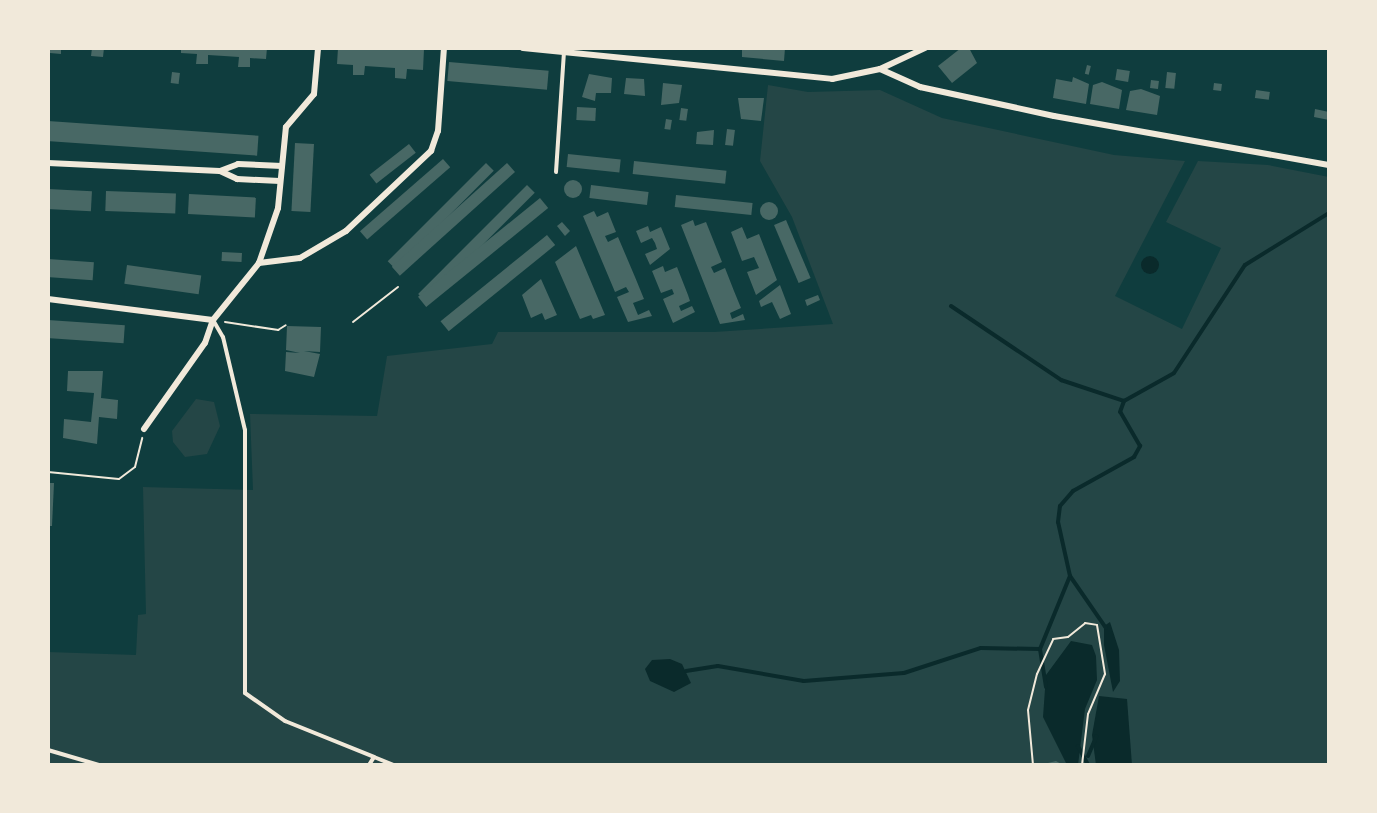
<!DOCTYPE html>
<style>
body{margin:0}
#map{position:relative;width:1377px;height:813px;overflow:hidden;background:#0f3d3e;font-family:"PT Serif",serif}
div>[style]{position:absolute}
.green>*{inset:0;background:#244646}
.water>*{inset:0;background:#0a2a2b}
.round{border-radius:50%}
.stream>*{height:4px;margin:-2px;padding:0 2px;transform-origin:2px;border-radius:2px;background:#0a2a2b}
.building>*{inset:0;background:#486865;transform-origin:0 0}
.path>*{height:2px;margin:-1px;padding:0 1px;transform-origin:1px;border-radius:1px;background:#f1e9da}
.service>*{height:4px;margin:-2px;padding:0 2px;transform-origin:2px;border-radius:2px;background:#f1e9da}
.minor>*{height:6px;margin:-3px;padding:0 3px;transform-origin:3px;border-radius:3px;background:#f1e9da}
span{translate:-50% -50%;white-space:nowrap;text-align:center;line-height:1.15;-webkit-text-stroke:4.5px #f1e9da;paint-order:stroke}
.frame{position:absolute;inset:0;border:50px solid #f1e9da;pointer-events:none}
</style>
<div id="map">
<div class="green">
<i style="clip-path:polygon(768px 85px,808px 92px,880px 90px,942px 118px,1114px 155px,1185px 161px,1115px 296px,1182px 329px,1221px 248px,1166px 222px,1198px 161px,1268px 165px,1329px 177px,1329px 765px,48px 765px,48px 652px,136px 655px,138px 615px,146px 614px,143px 487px,253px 490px,250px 414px,377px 416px,387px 356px,492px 344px,498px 332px,714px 332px,833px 324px,792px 217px,760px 161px)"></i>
<i style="clip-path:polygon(196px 399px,214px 402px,220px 426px,207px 454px,185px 457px,173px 442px,172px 431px)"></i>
</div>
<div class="water">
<i class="round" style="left:1141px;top:256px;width:18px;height:18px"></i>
<i style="clip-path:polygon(1110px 622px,1119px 650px,1120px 681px,1113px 692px,1104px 645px,1104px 626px)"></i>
<i style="clip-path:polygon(1071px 641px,1092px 645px,1096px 656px,1097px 680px,1085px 709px,1078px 765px,1067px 765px,1043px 717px,1046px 675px)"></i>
<i style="clip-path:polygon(670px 659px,682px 664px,691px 683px,674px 692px,650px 681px,645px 669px,652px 660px)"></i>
<i style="clip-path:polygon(1099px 696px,1127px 699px,1132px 765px,1096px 765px,1092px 735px)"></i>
</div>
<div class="stream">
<i style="left:951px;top:306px;width:133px;rotate:33.9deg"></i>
<i style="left:1061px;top:380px;width:66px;rotate:18.4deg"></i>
<i style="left:1070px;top:576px;width:63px;rotate:55.3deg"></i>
<i style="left:686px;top:671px;width:32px;rotate:-9deg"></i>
<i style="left:718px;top:666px;width:87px;rotate:9.9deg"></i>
<i style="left:804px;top:681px;width:100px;rotate:-4.6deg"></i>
<i style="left:904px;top:673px;width:81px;rotate:-18deg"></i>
<i style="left:981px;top:648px;width:59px;rotate:1deg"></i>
<i style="left:1046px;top:687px;width:38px;rotate:-99deg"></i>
<i style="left:1040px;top:649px;width:79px;rotate:-67.7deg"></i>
<i style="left:1070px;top:576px;width:55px;rotate:-102.5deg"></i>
<i style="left:1058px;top:522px;width:16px;rotate:-83deg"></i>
<i style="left:1060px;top:506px;width:20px;rotate:-49deg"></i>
<i style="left:1073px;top:491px;width:70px;rotate:-29.1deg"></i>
<i style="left:1134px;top:457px;width:13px;rotate:-61deg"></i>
<i style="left:1140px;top:446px;width:39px;rotate:-120deg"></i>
<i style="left:1120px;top:412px;width:12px;rotate:-70deg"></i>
<i style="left:1124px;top:401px;width:57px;rotate:-29.2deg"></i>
<i style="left:1174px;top:373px;width:129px;rotate:-56.7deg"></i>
<i style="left:1245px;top:265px;width:99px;rotate:-31.8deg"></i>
<i style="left:1078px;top:746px;width:21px;rotate:62deg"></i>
<i style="left:1088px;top:756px;width:21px;rotate:-67deg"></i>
</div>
<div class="building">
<i style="clip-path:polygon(50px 48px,61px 48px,61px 54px,50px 53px)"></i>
<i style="clip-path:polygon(92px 48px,104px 48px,103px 57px,91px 56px)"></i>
<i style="clip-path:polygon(181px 48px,267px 48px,266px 59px,250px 58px,250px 67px,238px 67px,239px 57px,224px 56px,208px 55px,208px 64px,196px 64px,197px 54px,181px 53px)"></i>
<i style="clip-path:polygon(338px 48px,424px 49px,423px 70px,407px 69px,406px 79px,395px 78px,395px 68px,365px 66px,364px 75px,353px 75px,353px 65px,337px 64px)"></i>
<i style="clip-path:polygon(742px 48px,785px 48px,784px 61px,742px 57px)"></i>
<i style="clip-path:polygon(961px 48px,969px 48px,977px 63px,952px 83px,938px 66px)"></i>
<i style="left:449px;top:62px;width:100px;height:19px;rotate:5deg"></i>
<i style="left:1087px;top:65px;width:4px;height:9px;rotate:14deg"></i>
<i style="left:1117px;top:69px;width:13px;height:11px;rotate:9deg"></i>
<i style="left:172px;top:72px;width:8px;height:11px;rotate:7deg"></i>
<i style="left:1167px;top:72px;width:9px;height:16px;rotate:6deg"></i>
<i style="clip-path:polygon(589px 74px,612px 78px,611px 93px,596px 93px,595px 101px,582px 97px)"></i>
<i style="clip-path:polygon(1073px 77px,1089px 84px,1086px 104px,1053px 98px,1056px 79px,1072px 82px)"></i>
<i style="clip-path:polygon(626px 78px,644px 79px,645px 96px,624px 94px)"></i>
<i style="left:1151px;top:80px;width:8px;height:8px;rotate:7deg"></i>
<i style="clip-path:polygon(1102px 82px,1122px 90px,1119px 109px,1090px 104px,1093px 85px)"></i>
<i style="clip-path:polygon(663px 83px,682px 85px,679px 103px,661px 105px)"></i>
<i style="left:1214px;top:83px;width:8px;height:7px;rotate:7deg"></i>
<i style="clip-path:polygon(1141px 89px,1160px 96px,1157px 115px,1126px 110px,1130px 91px)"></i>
<i style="left:1256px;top:90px;width:14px;height:8px;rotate:8deg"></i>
<i style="clip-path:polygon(738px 98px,764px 98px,761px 121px,741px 119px)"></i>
<i style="left:577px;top:107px;width:19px;height:13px;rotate:3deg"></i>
<i style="left:681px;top:108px;width:7px;height:12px;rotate:8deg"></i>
<i style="clip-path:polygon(1315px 109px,1329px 112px,1329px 120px,1314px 117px)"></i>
<i style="left:666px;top:119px;width:6px;height:10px;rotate:9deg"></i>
<i style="left:48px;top:121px;width:211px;height:20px;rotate:4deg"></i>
<i style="left:727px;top:129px;width:8px;height:16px;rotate:7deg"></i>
<i style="clip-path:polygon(714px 130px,713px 145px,696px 144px,697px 132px)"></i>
<i style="left:295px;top:143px;width:19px;height:68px;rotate:3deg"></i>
<i style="left:409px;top:144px;width:11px;height:50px;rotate:52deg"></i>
<i style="left:568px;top:154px;width:53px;height:13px;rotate:6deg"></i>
<i style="left:443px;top:159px;width:11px;height:110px;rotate:49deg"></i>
<i style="left:634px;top:161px;width:93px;height:13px;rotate:6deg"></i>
<i style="left:486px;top:163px;width:11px;height:139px;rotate:45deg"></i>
<i style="left:507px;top:163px;width:12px;height:155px;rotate:48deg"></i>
<i class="round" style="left:564px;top:180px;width:18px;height:18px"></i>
<i style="left:527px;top:185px;width:11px;height:154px;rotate:45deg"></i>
<i style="left:591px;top:185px;width:58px;height:13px;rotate:7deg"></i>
<i style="left:48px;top:189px;width:44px;height:20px;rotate:3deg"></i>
<i style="left:106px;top:191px;width:70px;height:20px;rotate:2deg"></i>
<i style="left:189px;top:194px;width:67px;height:20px;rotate:3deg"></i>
<i style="left:676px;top:195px;width:77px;height:12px;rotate:6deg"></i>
<i style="left:540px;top:198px;width:13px;height:157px;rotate:51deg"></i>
<i class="round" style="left:760px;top:202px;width:18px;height:18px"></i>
<i style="clip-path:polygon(594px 211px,597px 217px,608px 212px,616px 232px,605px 236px,608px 242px,618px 237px,635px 277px,644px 299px,633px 303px,638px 315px,649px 310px,652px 316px,628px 322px,617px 297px,629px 292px,626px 287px,615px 292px,583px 216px)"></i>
<i style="clip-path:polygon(693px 220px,695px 226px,706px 222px,722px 262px,711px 267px,714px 273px,725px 268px,734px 291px,741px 308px,730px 313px,732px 319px,743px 314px,745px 320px,720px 324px,681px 225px)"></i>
<i style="left:786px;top:220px;width:63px;height:13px;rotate:67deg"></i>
<i style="clip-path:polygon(562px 222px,570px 231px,565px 236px,557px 226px)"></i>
<i style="clip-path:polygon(648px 226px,650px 232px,661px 227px,670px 249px,650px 265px,645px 254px,657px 249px,655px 243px,652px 238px,641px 243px,636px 231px)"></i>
<i style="clip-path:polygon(742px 227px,747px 239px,759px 234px,777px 280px,756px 295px,747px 272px,759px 268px,754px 257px,742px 261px,731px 232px)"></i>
<i style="left:547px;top:235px;width:13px;height:137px;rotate:51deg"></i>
<i style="clip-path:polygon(576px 246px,605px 315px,593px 319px,591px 315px,580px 319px,555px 262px)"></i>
<i style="left:222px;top:252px;width:20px;height:9px;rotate:3deg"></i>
<i style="left:48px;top:259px;width:46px;height:18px;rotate:4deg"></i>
<i style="left:127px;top:265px;width:75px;height:19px;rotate:8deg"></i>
<i style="clip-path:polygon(663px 266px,665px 272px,677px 267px,688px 295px,690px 301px,679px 306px,681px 311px,692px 306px,695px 312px,673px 323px,663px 299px,674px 294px,672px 289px,661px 293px,652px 271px)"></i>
<i style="clip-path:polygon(541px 279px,557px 315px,545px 320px,542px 313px,531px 318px,522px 295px)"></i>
<i style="clip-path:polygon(780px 285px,791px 314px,780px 319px,772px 302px,761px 307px,759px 301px)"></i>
<i style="clip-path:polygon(818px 295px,820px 300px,807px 306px,805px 300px)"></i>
<i style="left:48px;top:320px;width:77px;height:18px;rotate:4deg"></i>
<i style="clip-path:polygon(287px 326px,321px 327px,320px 352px,304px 351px,320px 354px,314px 377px,285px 371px,286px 352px,300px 353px,286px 350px)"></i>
<i style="clip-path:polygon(68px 371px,103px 371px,101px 398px,118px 400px,117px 419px,99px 417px,97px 444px,63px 438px,64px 419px,91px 422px,94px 393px,67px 391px)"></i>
<i style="clip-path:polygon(48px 483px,54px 483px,52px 526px,48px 526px)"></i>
<i style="clip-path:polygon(1056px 761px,1063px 765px,1046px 765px,1048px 763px)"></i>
</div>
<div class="path">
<i style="left:225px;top:322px;width:54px;rotate:8.6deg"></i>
<i style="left:278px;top:330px;width:9px;rotate:-32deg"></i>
<i style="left:353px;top:322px;width:57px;rotate:-37.9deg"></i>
<i style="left:48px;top:472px;width:71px;rotate:5.6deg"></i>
<i style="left:119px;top:479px;width:20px;rotate:-37deg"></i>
<i style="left:135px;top:467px;width:30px;rotate:-76deg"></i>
<i style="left:1033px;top:765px;width:55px;rotate:-95.2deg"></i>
<i style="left:1028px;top:710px;width:37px;rotate:-76deg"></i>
<i style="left:1037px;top:674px;width:38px;rotate:-65deg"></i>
<i style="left:1053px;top:639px;width:15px;rotate:-8deg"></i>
<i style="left:1068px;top:637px;width:22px;rotate:-39deg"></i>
<i style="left:1085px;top:623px;width:12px;rotate:9deg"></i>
<i style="left:1097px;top:625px;width:50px;rotate:80.7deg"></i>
<i style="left:1105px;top:674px;width:43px;rotate:113deg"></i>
<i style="left:1088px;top:714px;width:51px;rotate:96.7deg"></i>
</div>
<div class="service">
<i style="left:556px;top:172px;width:120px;rotate:-86.2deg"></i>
<i style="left:213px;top:320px;width:20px;rotate:60deg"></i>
<i style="left:223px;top:337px;width:96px;rotate:76.7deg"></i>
<i style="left:245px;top:430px;width:263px;rotate:90deg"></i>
<i style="left:245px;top:693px;width:49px;rotate:35deg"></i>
<i style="left:285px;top:721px;width:96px;rotate:22deg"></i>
<i style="left:48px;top:750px;width:53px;rotate:16.4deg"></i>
<i style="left:369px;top:765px;width:9px;rotate:-58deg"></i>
<i style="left:374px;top:757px;width:22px;rotate:22deg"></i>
</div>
<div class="minor">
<i style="left:523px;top:48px;width:311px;rotate:5.7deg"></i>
<i style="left:832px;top:79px;width:49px;rotate:-11.8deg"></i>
<i style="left:880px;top:69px;width:50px;rotate:-25deg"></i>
<i style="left:880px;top:69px;width:44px;rotate:24.2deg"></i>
<i style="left:920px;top:87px;width:137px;rotate:12.2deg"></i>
<i style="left:1054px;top:116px;width:279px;rotate:10.1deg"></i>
<i style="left:48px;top:163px;width:172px;rotate:2.7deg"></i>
<i style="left:220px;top:171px;width:19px;rotate:25deg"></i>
<i style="left:237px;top:179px;width:43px;rotate:2.7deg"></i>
<i style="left:220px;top:171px;width:19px;rotate:-21deg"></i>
<i style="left:238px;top:164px;width:44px;rotate:2.6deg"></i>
<i style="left:259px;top:263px;width:41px;rotate:-7deg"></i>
<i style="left:300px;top:258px;width:53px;rotate:-30.4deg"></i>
<i style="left:346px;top:231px;width:117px;rotate:-43.3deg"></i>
<i style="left:431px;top:151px;width:21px;rotate:-71deg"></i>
<i style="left:438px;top:131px;width:83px;rotate:-85.9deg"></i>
<i style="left:48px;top:299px;width:166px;rotate:7.3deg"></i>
<i style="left:144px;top:429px;width:105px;rotate:-54.7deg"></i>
<i style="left:205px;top:343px;width:24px;rotate:-71deg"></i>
<i style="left:213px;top:320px;width:73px;rotate:-51.1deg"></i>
<i style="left:259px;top:263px;width:58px;rotate:-70.9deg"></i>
<i style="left:278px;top:208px;width:81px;rotate:-84.4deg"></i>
<i style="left:286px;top:127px;width:43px;rotate:-49.7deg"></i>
<i style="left:314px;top:94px;width:46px;rotate:-85deg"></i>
</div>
<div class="frame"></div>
</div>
